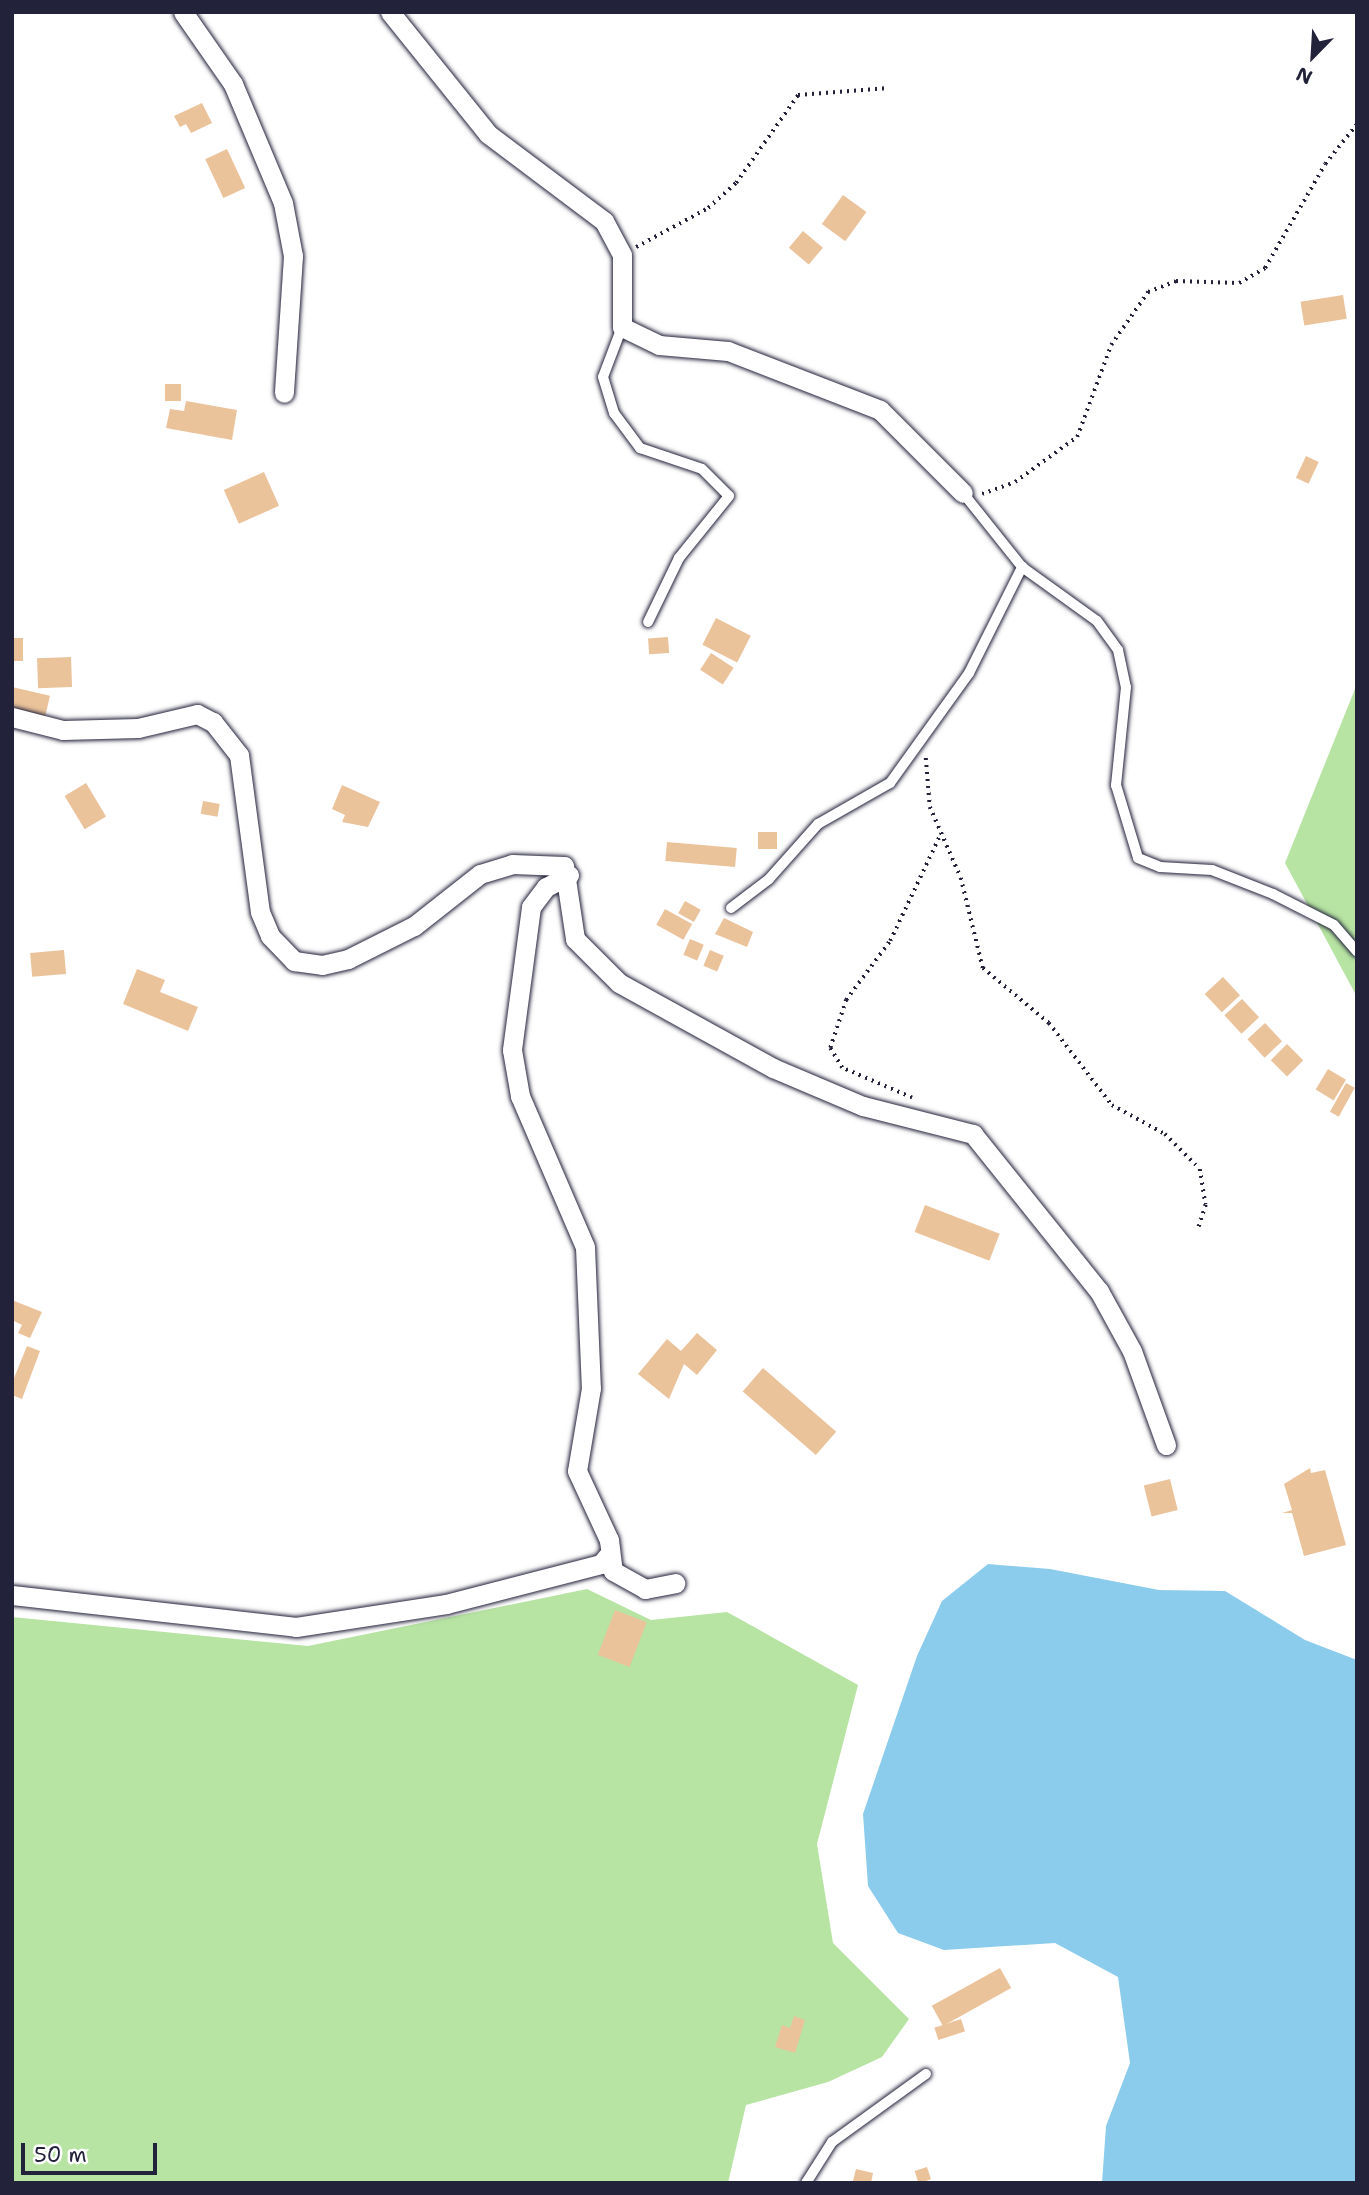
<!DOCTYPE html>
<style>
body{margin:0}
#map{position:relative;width:1369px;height:2195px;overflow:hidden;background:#fff;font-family:"Shantell Sans",sans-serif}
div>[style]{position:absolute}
.green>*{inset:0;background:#b7e4a2}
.water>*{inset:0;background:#8bcbec}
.building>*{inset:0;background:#ebc39b;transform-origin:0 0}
.path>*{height:3.5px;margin-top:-1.75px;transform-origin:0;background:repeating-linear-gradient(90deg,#22223b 0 2px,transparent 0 7px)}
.roads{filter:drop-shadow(0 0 2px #22223b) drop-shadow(0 0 2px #22223b)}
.lane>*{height:10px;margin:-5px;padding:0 5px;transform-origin:5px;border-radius:5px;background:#fff}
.street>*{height:19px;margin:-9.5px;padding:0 9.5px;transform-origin:9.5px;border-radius:9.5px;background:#fff}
span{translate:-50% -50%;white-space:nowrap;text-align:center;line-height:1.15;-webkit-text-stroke:5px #fff;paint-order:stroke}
.frame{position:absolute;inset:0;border:14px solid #22223b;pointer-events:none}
.north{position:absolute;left:1278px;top:21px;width:70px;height:70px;-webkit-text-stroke:5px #fff;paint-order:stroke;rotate:204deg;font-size:19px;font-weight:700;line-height:28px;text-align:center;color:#22223b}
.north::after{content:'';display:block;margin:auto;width:24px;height:32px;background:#22223b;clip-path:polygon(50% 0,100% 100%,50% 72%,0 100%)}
.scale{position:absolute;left:21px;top:2143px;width:136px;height:32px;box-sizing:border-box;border:4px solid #22223b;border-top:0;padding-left:9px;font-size:21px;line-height:24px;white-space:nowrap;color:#22223b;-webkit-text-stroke:5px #fff;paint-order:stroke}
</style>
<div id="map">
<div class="green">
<i style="clip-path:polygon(1357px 684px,1357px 997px,1285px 863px)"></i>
<i style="clip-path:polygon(587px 1589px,651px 1620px,727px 1612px,858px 1685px,817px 1844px,833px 1943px,909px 2019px,882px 2057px,828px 2082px,746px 2105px,728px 2183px,12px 2183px,12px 1617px,308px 1646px)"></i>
</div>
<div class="water">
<i style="clip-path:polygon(988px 1564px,1050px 1569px,1159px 1590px,1225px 1591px,1305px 1640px,1357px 1660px,1357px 2183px,1102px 2183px,1106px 2126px,1130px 2063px,1118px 1977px,1055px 1943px,944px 1950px,898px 1933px,868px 1886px,863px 1814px,917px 1656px,942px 1601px)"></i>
</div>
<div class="building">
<i style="clip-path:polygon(202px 103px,212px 123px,191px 133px,186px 124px,180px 127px,174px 116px)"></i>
<i style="left:227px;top:149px;width:43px;height:24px;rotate:65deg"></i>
<i style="left:843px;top:195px;width:29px;height:36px;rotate:36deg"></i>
<i style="left:803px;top:231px;width:26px;height:22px;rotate:40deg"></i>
<i style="left:1343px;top:295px;width:24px;height:43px;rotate:81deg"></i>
<i style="left:165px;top:384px;width:16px;height:17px"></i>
<i style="clip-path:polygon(186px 401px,237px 410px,232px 440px,166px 428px,170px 409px,184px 411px)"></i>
<i style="left:1306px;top:456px;width:14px;height:24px;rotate:25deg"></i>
<i style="left:264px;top:472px;width:37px;height:44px;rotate:66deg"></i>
<i style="left:716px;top:618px;width:39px;height:30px;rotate:27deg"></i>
<i style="left:668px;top:637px;width:16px;height:20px;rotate:86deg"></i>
<i style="left:12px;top:638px;width:11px;height:23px"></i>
<i style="left:711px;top:653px;width:27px;height:20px;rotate:33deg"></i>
<i style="left:71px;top:657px;width:30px;height:34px;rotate:88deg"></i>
<i style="left:12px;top:687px;width:39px;height:21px;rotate:13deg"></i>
<i style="left:86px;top:783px;width:39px;height:25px;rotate:59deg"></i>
<i style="clip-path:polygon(342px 785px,380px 802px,368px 827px,342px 822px,345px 815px,332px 809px)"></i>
<i style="left:203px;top:801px;width:17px;height:13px;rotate:10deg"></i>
<i style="left:758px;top:832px;width:19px;height:17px"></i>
<i style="left:667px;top:842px;width:70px;height:19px;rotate:5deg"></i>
<i style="left:685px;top:901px;width:18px;height:14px;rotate:29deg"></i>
<i style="left:665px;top:909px;width:31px;height:18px;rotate:29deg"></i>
<i style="clip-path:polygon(724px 918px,753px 932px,747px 947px,715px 934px)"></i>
<i style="left:690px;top:939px;width:15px;height:17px;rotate:23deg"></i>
<i style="left:64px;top:950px;width:24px;height:34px;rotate:85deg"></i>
<i style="left:710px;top:950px;width:15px;height:17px;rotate:23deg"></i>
<i style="clip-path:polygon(137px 969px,165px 980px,160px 992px,198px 1007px,188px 1031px,123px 1004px)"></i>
<i style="left:1223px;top:977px;width:25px;height:25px;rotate:47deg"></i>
<i style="left:1242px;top:999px;width:25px;height:24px;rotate:47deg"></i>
<i style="left:1265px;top:1023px;width:25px;height:24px;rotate:47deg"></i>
<i style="left:1287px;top:1044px;width:23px;height:23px;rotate:45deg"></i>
<i style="left:1328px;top:1069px;width:21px;height:24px;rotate:31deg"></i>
<i style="left:1346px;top:1083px;width:10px;height:33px;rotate:29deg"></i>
<i style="left:925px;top:1205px;width:80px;height:29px;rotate:21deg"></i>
<i style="clip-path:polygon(12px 1300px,42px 1312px,30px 1338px,18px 1333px,22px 1325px,12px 1320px)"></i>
<i style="clip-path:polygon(697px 1333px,717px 1350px,697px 1375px,684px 1364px,669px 1399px,638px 1374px,667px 1339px,681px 1351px)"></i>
<i style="clip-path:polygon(27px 1346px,40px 1351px,22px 1399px,12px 1395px,12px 1383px)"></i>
<i style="left:763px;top:1368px;width:97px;height:31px;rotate:41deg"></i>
<i style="clip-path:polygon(1310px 1468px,1311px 1473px,1325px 1470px,1346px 1545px,1304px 1556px,1292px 1513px,1282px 1513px,1292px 1510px,1284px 1484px)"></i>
<i style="left:1170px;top:1479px;width:32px;height:27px;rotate:76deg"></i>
<i style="left:615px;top:1610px;width:34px;height:48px;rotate:21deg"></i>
<i style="left:1000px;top:1968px;width:23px;height:78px;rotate:61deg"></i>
<i style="clip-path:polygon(794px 2016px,805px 2020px,795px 2053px,775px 2047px,782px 2025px,790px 2028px)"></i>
<i style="left:961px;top:2019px;width:13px;height:28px;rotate:72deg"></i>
<i style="left:927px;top:2167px;width:13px;height:13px;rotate:72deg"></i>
<i style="clip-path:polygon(856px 2169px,873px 2173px,871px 2183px,853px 2181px)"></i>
</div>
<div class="path">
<i style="left:636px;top:247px;width:82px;rotate:-28.4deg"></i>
<i style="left:708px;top:208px;width:38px;rotate:-42deg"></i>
<i style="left:736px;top:183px;width:108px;rotate:-54.8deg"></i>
<i style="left:798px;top:95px;width:91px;rotate:-4.4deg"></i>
<i style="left:982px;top:494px;width:35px;rotate:-20deg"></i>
<i style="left:1015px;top:482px;width:77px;rotate:-36deg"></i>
<i style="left:1077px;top:437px;width:98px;rotate:-69.7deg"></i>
<i style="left:1111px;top:345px;width:65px;rotate:-55.1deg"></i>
<i style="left:1148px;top:292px;width:30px;rotate:-21deg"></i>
<i style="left:1176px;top:281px;width:63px;rotate:1.8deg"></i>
<i style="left:1239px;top:283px;width:30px;rotate:-30deg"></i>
<i style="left:1265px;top:268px;width:120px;rotate:-60deg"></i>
<i style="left:1325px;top:164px;width:51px;rotate:-51.3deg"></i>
<i style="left:926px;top:758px;width:49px;rotate:85.3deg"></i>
<i style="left:930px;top:807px;width:77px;rotate:66.4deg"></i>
<i style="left:961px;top:878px;width:93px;rotate:76.3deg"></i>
<i style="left:983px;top:968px;width:86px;rotate:39.8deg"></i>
<i style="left:1049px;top:1023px;width:103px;rotate:52.5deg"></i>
<i style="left:1112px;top:1105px;width:60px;rotate:28.7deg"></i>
<i style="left:1165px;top:1134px;width:49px;rotate:45deg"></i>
<i style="left:1200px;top:1169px;width:36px;rotate:81deg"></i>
<i style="left:1206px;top:1205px;width:25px;rotate:108deg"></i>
<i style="left:912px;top:1098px;width:76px;rotate:-156.8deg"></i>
<i style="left:842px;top:1068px;width:23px;rotate:-121deg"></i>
<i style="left:830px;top:1048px;width:51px;rotate:-71.6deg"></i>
<i style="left:846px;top:1000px;width:74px;rotate:-53.3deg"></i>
<i style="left:890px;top:941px;width:119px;rotate:-64.7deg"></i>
</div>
<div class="roads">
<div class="lane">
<i style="left:622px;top:327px;width:53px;rotate:110.8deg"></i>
<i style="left:603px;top:377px;width:38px;rotate:73deg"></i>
<i style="left:614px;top:413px;width:44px;rotate:53.4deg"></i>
<i style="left:640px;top:448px;width:65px;rotate:18.7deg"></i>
<i style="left:702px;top:469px;width:38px;rotate:45deg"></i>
<i style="left:729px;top:496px;width:80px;rotate:128.9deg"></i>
<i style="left:679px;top:558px;width:71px;rotate:115.8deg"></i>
<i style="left:963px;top:493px;width:95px;rotate:51.4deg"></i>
<i style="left:1022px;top:567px;width:92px;rotate:35.8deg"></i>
<i style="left:1097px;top:621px;width:36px;rotate:54deg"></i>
<i style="left:1118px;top:650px;width:38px;rotate:78deg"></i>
<i style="left:1126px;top:687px;width:99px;rotate:95.8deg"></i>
<i style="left:1116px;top:785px;width:76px;rotate:73.2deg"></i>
<i style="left:1138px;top:858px;width:24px;rotate:22deg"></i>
<i style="left:1160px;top:867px;width:52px;rotate:3.3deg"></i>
<i style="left:1212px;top:870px;width:66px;rotate:21.5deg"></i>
<i style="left:1273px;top:894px;width:68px;rotate:26.9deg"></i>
<i style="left:1334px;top:925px;width:35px;rotate:49deg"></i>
<i style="left:731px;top:908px;width:48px;rotate:-37.3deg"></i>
<i style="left:769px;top:879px;width:74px;rotate:-48.3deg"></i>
<i style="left:818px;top:824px;width:83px;rotate:-29.7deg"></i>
<i style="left:890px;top:783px;width:135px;rotate:-54.3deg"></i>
<i style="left:969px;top:673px;width:119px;rotate:-63.4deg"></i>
<i style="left:806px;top:2183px;width:49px;rotate:-57.6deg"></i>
<i style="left:832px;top:2142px;width:116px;rotate:-35.9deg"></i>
</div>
<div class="street">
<i style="left:183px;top:12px;width:88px;rotate:55.2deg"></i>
<i style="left:233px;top:84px;width:129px;rotate:67.2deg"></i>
<i style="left:283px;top:203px;width:54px;rotate:79.3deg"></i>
<i style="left:293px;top:256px;width:137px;rotate:93.8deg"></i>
<i style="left:390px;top:12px;width:156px;rotate:51.2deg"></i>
<i style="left:488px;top:134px;width:145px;rotate:36.9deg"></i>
<i style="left:604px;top:221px;width:38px;rotate:62deg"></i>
<i style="left:622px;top:255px;width:72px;rotate:90deg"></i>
<i style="left:622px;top:327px;width:41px;rotate:25.9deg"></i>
<i style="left:659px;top:345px;width:69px;rotate:5deg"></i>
<i style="left:728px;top:351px;width:163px;rotate:21.2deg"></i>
<i style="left:880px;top:410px;width:117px;rotate:45deg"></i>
<i style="left:12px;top:717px;width:53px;rotate:14.3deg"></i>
<i style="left:63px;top:730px;width:75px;rotate:-1.5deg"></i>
<i style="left:138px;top:728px;width:61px;rotate:-13.3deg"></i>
<i style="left:197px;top:714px;width:18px;rotate:27deg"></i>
<i style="left:213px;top:722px;width:42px;rotate:51.8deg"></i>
<i style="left:239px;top:755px;width:158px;rotate:82.4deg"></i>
<i style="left:260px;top:912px;width:26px;rotate:67deg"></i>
<i style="left:270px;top:936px;width:35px;rotate:46deg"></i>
<i style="left:294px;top:961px;width:28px;rotate:8deg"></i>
<i style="left:322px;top:965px;width:27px;rotate:-13deg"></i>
<i style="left:348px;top:959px;width:74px;rotate:-26.6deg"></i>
<i style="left:414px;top:926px;width:84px;rotate:-38.2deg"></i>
<i style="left:480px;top:874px;width:34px;rotate:-17deg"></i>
<i style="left:512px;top:864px;width:52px;rotate:2.2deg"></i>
<i style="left:564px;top:866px;width:74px;rotate:81.4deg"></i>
<i style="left:575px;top:939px;width:62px;rotate:45deg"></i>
<i style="left:619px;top:983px;width:176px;rotate:28.9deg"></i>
<i style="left:773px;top:1068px;width:98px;rotate:22.9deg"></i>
<i style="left:863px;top:1106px;width:114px;rotate:14.3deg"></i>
<i style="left:973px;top:1134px;width:201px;rotate:51.3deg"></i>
<i style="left:1099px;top:1291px;width:68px;rotate:61.2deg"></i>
<i style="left:1132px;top:1351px;width:100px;rotate:70.1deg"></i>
<i style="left:569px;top:875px;width:26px;rotate:152deg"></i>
<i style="left:546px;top:887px;width:25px;rotate:127deg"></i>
<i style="left:531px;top:907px;width:144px;rotate:97.6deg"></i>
<i style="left:512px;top:1050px;width:47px;rotate:80.1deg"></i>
<i style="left:520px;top:1096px;width:164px;rotate:66.7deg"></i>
<i style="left:585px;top:1247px;width:141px;rotate:87.6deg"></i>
<i style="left:591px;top:1388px;width:84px;rotate:99.6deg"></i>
<i style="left:577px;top:1471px;width:76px;rotate:65.1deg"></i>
<i style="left:609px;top:1540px;width:31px;rotate:83deg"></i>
<i style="left:613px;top:1571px;width:37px;rotate:29deg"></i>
<i style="left:645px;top:1589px;width:31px;rotate:-11deg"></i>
<i style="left:12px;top:1595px;width:286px;rotate:6.4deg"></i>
<i style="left:296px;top:1627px;width:152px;rotate:-8.7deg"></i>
<i style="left:446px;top:1604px;width:160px;rotate:-14.5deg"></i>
<i style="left:601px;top:1564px;width:13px;rotate:-51deg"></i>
</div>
</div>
<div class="frame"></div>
<div class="north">N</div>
<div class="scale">50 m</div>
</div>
